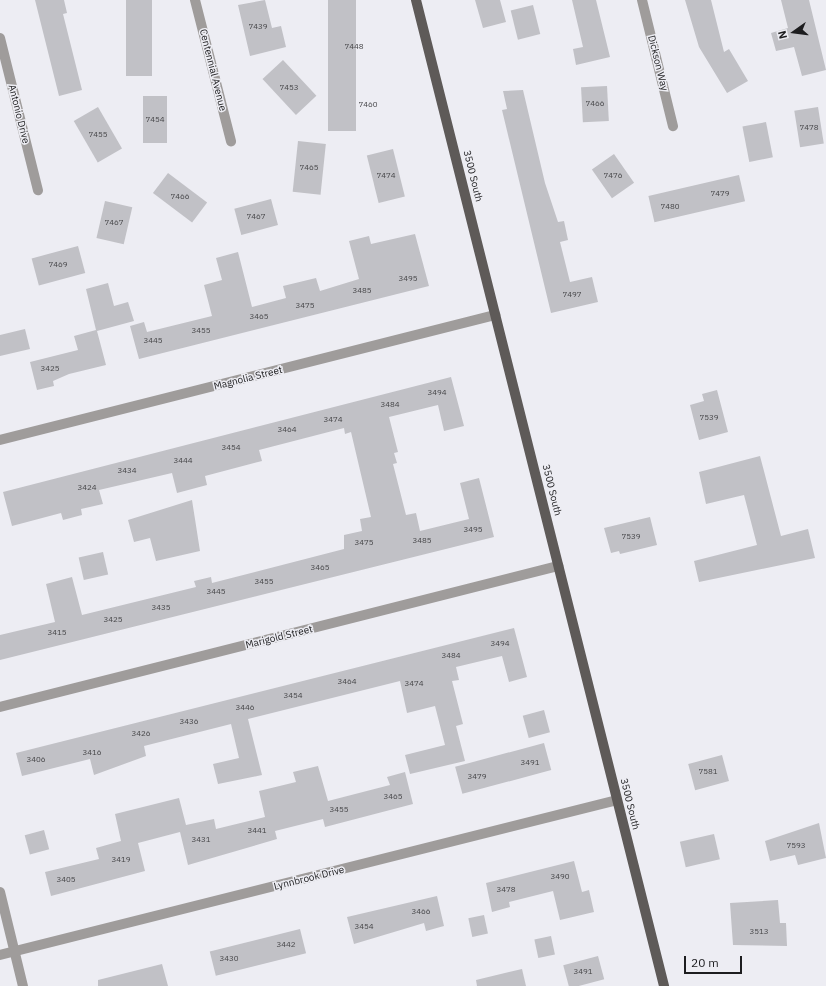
<!DOCTYPE html>
<style>
body{margin:0}
#map{position:relative;width:826px;height:986px;overflow:hidden;background:#ededf3;font-family:"IBM Plex Sans",sans-serif}
div>[style]{position:absolute}
.building>*{inset:0;background:#c1c1c6;transform-origin:0 0}
.minor>*{height:10px;margin:-5px;padding:0 5px;transform-origin:5px;border-radius:5px;background:#9f9c9b}
.primary>*{height:10px;margin:-5px;padding:0 5px;transform-origin:5px;border-radius:5px;background:#5e5a58}
span{translate:-50% -50%;white-space:nowrap;text-align:center;line-height:1.15;-webkit-text-stroke:3px #ededf3;paint-order:stroke}
.number-label{font-size:8px;color:#464649}
.number-label span{-webkit-text-stroke-width:0}
.street-label{font-size:10px;color:#1d1d1f}
.north{position:absolute;left:774px;top:12px;width:40px;height:40px;-webkit-text-stroke:3px #ededf3;paint-order:stroke;rotate:256deg;font-size:11px;font-weight:700;line-height:16px;text-align:center;color:#1d1d1f}
.north::after{content:'';display:block;margin:auto;width:14px;height:18px;background:#1d1d1f;clip-path:polygon(50% 0,100% 100%,50% 72%,0 100%)}
.scale{position:absolute;left:684px;top:956px;width:58px;height:18px;box-sizing:border-box;border:2px solid #1d1d1f;border-top:0;padding-left:5px;font-size:12px;line-height:14px;white-space:nowrap;color:#1d1d1f;-webkit-text-stroke:3px #ededf3;paint-order:stroke}
</style>
<div id="map">
<div class="building">
<i style="clip-path:polygon(35px 0,64px 0,67px 13px,63px 14px,82px 90px,59px 96px)"></i>
<i style="left:126px;top:0;width:26px;height:76px"></i>
<i style="clip-path:polygon(265px 0,272px 28px,281px 26px,286px 47px,250px 56px,238px 5px)"></i>
<i style="left:328px;top:0;width:28px;height:131px"></i>
<i style="clip-path:polygon(475px 0,500px 0,506px 22px,483px 28px)"></i>
<i style="clip-path:polygon(572px 0,596px 0,610px 57px,576px 65px,573px 49px,583px 47px)"></i>
<i style="clip-path:polygon(685px 0,711px 0,724px 52px,729px 49px,748px 81px,727px 93px,699px 47px)"></i>
<i style="clip-path:polygon(781px 0,809px 0,826px 70px,802px 76px,794px 47px,776px 51px,771px 33px,788px 28px)"></i>
<i style="left:533px;top:5px;width:30px;height:23px;rotate:76deg"></i>
<i style="left:283px;top:60px;width:49px;height:28px;rotate:47deg"></i>
<i style="left:607px;top:86px;width:35px;height:26px;rotate:87deg"></i>
<i style="clip-path:polygon(523px 90px,545px 183px,558px 222px,564px 221px,568px 240px,560px 242px,570px 282px,592px 277px,598px 302px,551px 313px,502px 110px,507px 109px,503px 91px)"></i>
<i style="left:143px;top:96px;width:24px;height:47px"></i>
<i style="left:98px;top:107px;width:48px;height:28px;rotate:60deg"></i>
<i style="left:818px;top:107px;width:37px;height:24px;rotate:81deg"></i>
<i style="left:766px;top:122px;width:36px;height:24px;rotate:79deg"></i>
<i style="left:298px;top:141px;width:28px;height:51px;rotate:6deg"></i>
<i style="left:393px;top:149px;width:49px;height:27px;rotate:76deg"></i>
<i style="left:614px;top:154px;width:35px;height:27px;rotate:55deg"></i>
<i style="left:168px;top:173px;width:49px;height:25px;rotate:37deg"></i>
<i style="left:739px;top:175px;width:27px;height:93px;rotate:77deg"></i>
<i style="left:271px;top:199px;width:27px;height:38px;rotate:75deg"></i>
<i style="left:105px;top:201px;width:28px;height:38px;rotate:13deg"></i>
<i style="clip-path:polygon(415px 234px,429px 286px,139px 359px,130px 326px,144px 322px,147px 332px,212px 316px,204px 285px,222px 280px,216px 258px,238px 252px,252px 307px,286px 298px,283px 286px,316px 278px,320px 291px,359px 279px,349px 241px,369px 236px,371px 244px)"></i>
<i style="left:78px;top:246px;width:28px;height:48px;rotate:75deg"></i>
<i style="clip-path:polygon(108px 283px,114px 306px,128px 302px,134px 321px,97px 331px,106px 365px,69px 374px,53px 381px,54px 386px,37px 390px,30px 362px,78px 350px,74px 336px,96px 330px,86px 289px)"></i>
<i style="clip-path:polygon(25px 329px,30px 349px,0 356px,0 335px)"></i>
<i style="clip-path:polygon(451px 377px,464px 426px,444px 431px,438px 405px,389px 417px,398px 452px,394px 453px,397px 463px,393px 464px,406px 515px,416px 513px,420px 531px,469px 519px,460px 483px,479px 478px,494px 537px,0 660px,0 635px,55px 622px,46px 584px,72px 577px,82px 615px,196px 587px,194px 581px,211px 577px,212px 583px,344px 549px,344px 535px,362px 531px,360px 519px,371px 517px,351px 432px,345px 434px,344px 428px,259px 450px,262px 461px,205px 476px,207px 485px,177px 493px,172px 473px,99px 490px,103px 504px,81px 509px,82px 515px,63px 520px,61px 513px,12px 526px,3px 492px)"></i>
<i style="clip-path:polygon(717px 390px,728px 432px,699px 440px,690px 405px,704px 401px,702px 394px)"></i>
<i style="clip-path:polygon(760px 456px,781px 536px,808px 529px,815px 558px,699px 582px,694px 561px,757px 545px,744px 495px,706px 504px,699px 472px)"></i>
<i style="clip-path:polygon(192px 500px,200px 551px,156px 561px,150px 538px,134px 542px,128px 520px)"></i>
<i style="clip-path:polygon(650px 517px,657px 545px,620px 554px,619px 551px,611px 553px,604px 528px)"></i>
<i style="left:103px;top:552px;width:23px;height:25px;rotate:77deg"></i>
<i style="clip-path:polygon(514px 628px,527px 677px,509px 682px,502px 656px,456px 667px,459px 680px,452px 681px,463px 724px,456px 726px,465px 761px,410px 774px,405px 755px,445px 745px,435px 706px,407px 713px,400px 681px,248px 719px,262px 775px,218px 784px,213px 764px,239px 758px,231px 724px,144px 746px,146px 756px,94px 775px,90px 759px,22px 776px,16px 753px)"></i>
<i style="left:544px;top:710px;width:23px;height:22px;rotate:75deg"></i>
<i style="left:544px;top:743px;width:28px;height:92px;rotate:75deg"></i>
<i style="left:722px;top:755px;width:27px;height:35px;rotate:75deg"></i>
<i style="clip-path:polygon(318px 766px,328px 801px,390px 785px,387px 777px,405px 772px,413px 804px,325px 827px,323px 819px,275px 831px,277px 839px,188px 865px,180px 832px,138px 843px,145px 871px,51px 896px,45px 872px,99px 859px,96px 848px,121px 841px,115px 814px,179px 798px,186px 825px,214px 819px,216px 829px,265px 817px,259px 791px,296px 782px,293px 772px)"></i>
<i style="clip-path:polygon(819px 823px,826px 858px,798px 865px,795px 855px,770px 861px,765px 841px)"></i>
<i style="left:44px;top:830px;width:20px;height:20px;rotate:75deg"></i>
<i style="left:714px;top:834px;width:26px;height:35px;rotate:77deg"></i>
<i style="clip-path:polygon(574px 861px,582px 892px,589px 890px,594px 912px,560px 920px,553px 891px,509px 902px,510px 907px,492px 912px,486px 883px)"></i>
<i style="clip-path:polygon(437px 896px,444px 926px,426px 931px,424px 923px,354px 944px,347px 917px)"></i>
<i style="clip-path:polygon(778px 900px,780px 923px,786px 923px,787px 946px,733px 945px,730px 903px)"></i>
<i style="left:484px;top:915px;width:19px;height:16px;rotate:78deg"></i>
<i style="left:300px;top:929px;width:25px;height:93px;rotate:76deg"></i>
<i style="left:551px;top:936px;width:19px;height:17px;rotate:78deg"></i>
<i style="left:598px;top:956px;width:24px;height:36px;rotate:75deg"></i>
<i style="clip-path:polygon(162px 964px,168px 986px,98px 986px,98px 980px)"></i>
<i style="clip-path:polygon(522px 969px,526px 986px,477px 986px,476px 980px)"></i>
</div>
<div class="minor">
<i style="left:195px;top:0;width:146px;rotate:75.7deg"></i>
<i style="left:642px;top:0;width:130px;rotate:76.2deg"></i>
<i style="left:0;top:38px;width:157px;rotate:76deg"></i>
<i style="left:0;top:440px;width:511px;rotate:-14.17deg"></i>
<i style="left:0;top:707px;width:576px;rotate:-14.18deg"></i>
<i style="left:0;top:892px;width:97px;rotate:76.3deg"></i>
<i style="left:0;top:955px;width:636px;rotate:-14.1deg"></i>
</div>
<div class="primary">
<i style="left:416px;top:0;width:1017px;rotate:75.88deg"></i>
</div>
<div class="number-label">
<span style="left:258px;top:27px">7439</span>
<span style="left:354px;top:47px">7448</span>
<span style="left:289px;top:88px">7453</span>
<span style="left:595px;top:104px">7466</span>
<span style="left:368px;top:105px">7460</span>
<span style="left:155px;top:120px">7454</span>
<span style="left:809px;top:128px">7478</span>
<span style="left:98px;top:135px">7455</span>
<span style="left:309px;top:168px">7465</span>
<span style="left:386px;top:176px">7474</span>
<span style="left:613px;top:176px">7476</span>
<span style="left:720px;top:194px">7479</span>
<span style="left:180px;top:197px">7466</span>
<span style="left:670px;top:207px">7480</span>
<span style="left:256px;top:217px">7467</span>
<span style="left:114px;top:223px">7467</span>
<span style="left:58px;top:265px">7469</span>
<span style="left:408px;top:279px">3495</span>
<span style="left:362px;top:291px">3485</span>
<span style="left:572px;top:295px">7497</span>
<span style="left:305px;top:306px">3475</span>
<span style="left:259px;top:317px">3465</span>
<span style="left:201px;top:331px">3455</span>
<span style="left:153px;top:341px">3445</span>
<span style="left:50px;top:369px">3425</span>
<span style="left:437px;top:393px">3494</span>
<span style="left:390px;top:405px">3484</span>
<span style="left:709px;top:418px">7539</span>
<span style="left:333px;top:420px">3474</span>
<span style="left:287px;top:430px">3464</span>
<span style="left:231px;top:448px">3454</span>
<span style="left:183px;top:461px">3444</span>
<span style="left:127px;top:471px">3434</span>
<span style="left:87px;top:488px">3424</span>
<span style="left:473px;top:530px">3495</span>
<span style="left:631px;top:537px">7539</span>
<span style="left:422px;top:541px">3485</span>
<span style="left:364px;top:543px">3475</span>
<span style="left:320px;top:568px">3465</span>
<span style="left:264px;top:582px">3455</span>
<span style="left:216px;top:592px">3445</span>
<span style="left:161px;top:608px">3435</span>
<span style="left:113px;top:620px">3425</span>
<span style="left:57px;top:633px">3415</span>
<span style="left:500px;top:644px">3494</span>
<span style="left:451px;top:656px">3484</span>
<span style="left:347px;top:682px">3464</span>
<span style="left:414px;top:684px">3474</span>
<span style="left:293px;top:696px">3454</span>
<span style="left:245px;top:708px">3446</span>
<span style="left:189px;top:722px">3436</span>
<span style="left:141px;top:734px">3426</span>
<span style="left:92px;top:753px">3416</span>
<span style="left:36px;top:760px">3406</span>
<span style="left:530px;top:763px">3491</span>
<span style="left:708px;top:772px">7581</span>
<span style="left:477px;top:777px">3479</span>
<span style="left:393px;top:797px">3465</span>
<span style="left:339px;top:810px">3455</span>
<span style="left:257px;top:831px">3441</span>
<span style="left:201px;top:840px">3431</span>
<span style="left:796px;top:846px">7593</span>
<span style="left:121px;top:860px">3419</span>
<span style="left:560px;top:877px">3490</span>
<span style="left:66px;top:880px">3405</span>
<span style="left:506px;top:890px">3478</span>
<span style="left:421px;top:912px">3466</span>
<span style="left:364px;top:927px">3454</span>
<span style="left:759px;top:932px">3513</span>
<span style="left:286px;top:945px">3442</span>
<span style="left:229px;top:959px">3430</span>
<span style="left:583px;top:972px">3491</span>
</div>
<div class="street-label">
<span style="left:658px;top:63px;rotate:76deg">Dickson Way</span>
<span style="left:213px;top:70px;rotate:76deg">Centennial Avenue</span>
<span style="left:19px;top:114px;rotate:76deg">Antonio Drive</span>
<span style="left:473px;top:176px;rotate:76deg">3500 South</span>
<span style="left:248px;top:378px;rotate:-14deg">Magnolia Street</span>
<span style="left:552px;top:490px;rotate:76deg">3500 South</span>
<span style="left:279px;top:637px;rotate:-14deg">Marigold Street</span>
<span style="left:630px;top:804px;rotate:76deg">3500 South</span>
<span style="left:309px;top:878px;rotate:-14deg">Lynnbrook Drive</span>
</div>
<div class="north">N</div>
<div class="scale">20 m</div>
</div>
